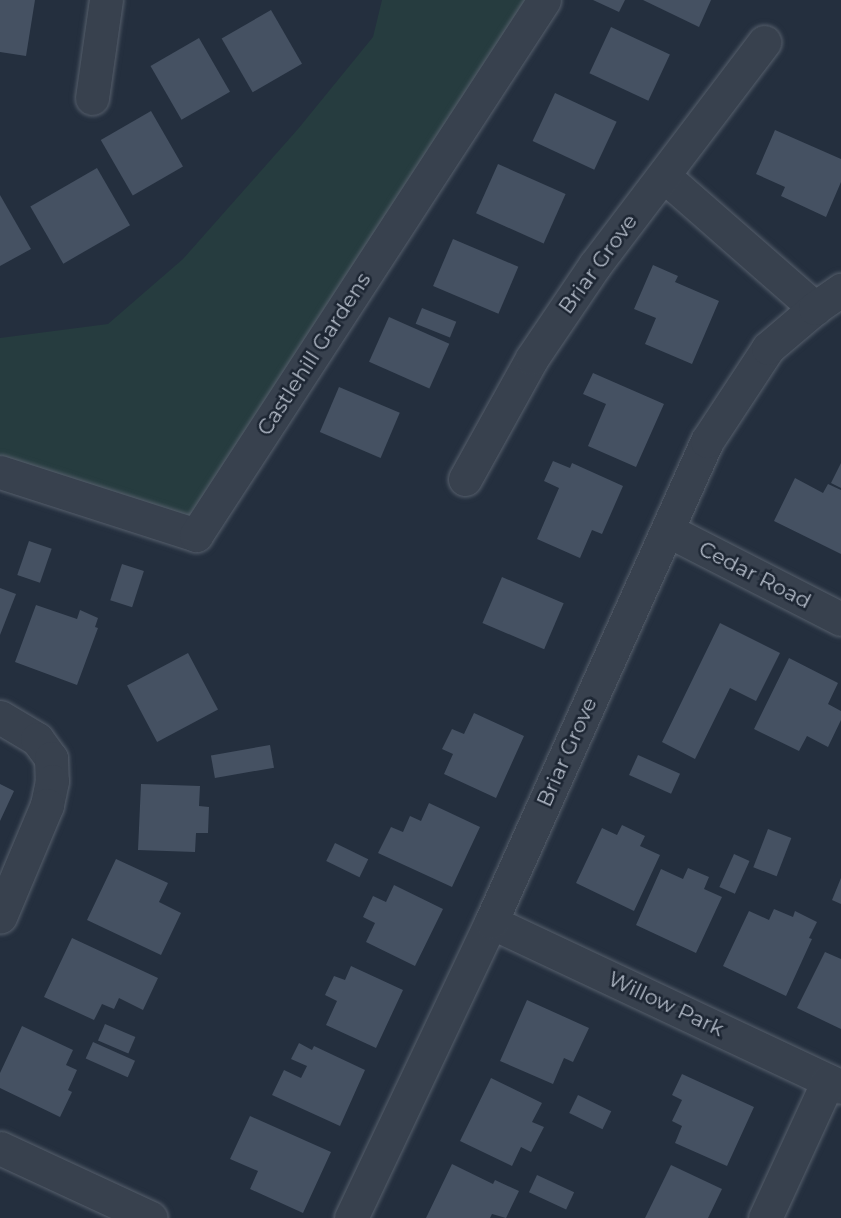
<!DOCTYPE html>
<style>
body{margin:0}
#map{position:relative;width:841px;height:1218px;overflow:hidden;background:#242f3e;font-family:Montserrat,sans-serif}
div>[style]{position:absolute}
.green>*{inset:0;background:#263c3f}
.building>*{inset:0;background:#455162;transform-origin:0 0}
.roads{filter:drop-shadow(0 0 2px #565f6c) drop-shadow(0 0 2px #565f6c)}
.minor>*{height:33px;margin:-16.5px;padding:0 16.5px;transform-origin:16.5px;border-radius:16.5px;background:#38414e}
span{translate:-50% -50%;white-space:nowrap;text-align:center;line-height:1.15;-webkit-text-stroke:5px #1d2633;paint-order:stroke}
.street-label{font-size:21px;color:#b4bcc9}
</style>
<div id="map">
<div class="green">
<i style="clip-path:polygon(382px 0,544px 0,196px 535px,0 480px,0 338px,108px 324px,183px 259px,298px 129px,373px 37px)"></i>
</div>
<div class="building">
<i style="clip-path:polygon(0 0,35px 0,26px 56px,0 52px)"></i>
<i style="clip-path:polygon(593px 0,625px 0,619px 12px)"></i>
<i style="clip-path:polygon(643px 0,711px 0,699px 27px)"></i>
<i style="left:271px;top:10px;width:62px;height:57px;rotate:60deg"></i>
<i style="left:611px;top:27px;width:65px;height:51px;rotate:25deg"></i>
<i style="left:199px;top:38px;width:62px;height:56px;rotate:60deg"></i>
<i style="left:555px;top:93px;width:68px;height:53px;rotate:25deg"></i>
<i style="left:151px;top:111px;width:64px;height:58px;rotate:60deg"></i>
<i style="clip-path:polygon(775px 130px,841px 159px,841px 182px,826px 217px,781px 196px,785px 187px,756px 174px)"></i>
<i style="left:498px;top:164px;width:74px;height:54px;rotate:24deg"></i>
<i style="left:97px;top:168px;width:66px;height:77px;rotate:60deg"></i>
<i style="clip-path:polygon(0 195px,31px 249px,0 266px)"></i>
<i style="left:453px;top:239px;width:71px;height:51px;rotate:23deg"></i>
<i style="clip-path:polygon(653px 265px,678px 276px,675px 282px,719px 301px,692px 364px,645px 344px,656px 318px,634px 309px)"></i>
<i style="left:422px;top:308px;width:37px;height:17px;rotate:22deg"></i>
<i style="left:389px;top:317px;width:66px;height:49px;rotate:24deg"></i>
<i style="clip-path:polygon(593px 373px,664px 404px,636px 467px,588px 446px,606px 404px,583px 394px)"></i>
<i style="left:339px;top:387px;width:66px;height:49px;rotate:23deg"></i>
<i style="clip-path:polygon(553px 461px,570px 468px,572px 463px,623px 486px,602px 534px,592px 530px,580px 558px,537px 539px,559px 488px,544px 481px)"></i>
<i style="clip-path:polygon(841px 463px,841px 488px,831px 483px)"></i>
<i style="clip-path:polygon(795px 478px,823px 493px,828px 484px,841px 490px,841px 554px,774px 521px)"></i>
<i style="left:29px;top:541px;width:24px;height:36px;rotate:19deg"></i>
<i style="left:122px;top:564px;width:23px;height:38px;rotate:18deg"></i>
<i style="left:502px;top:577px;width:67px;height:50px;rotate:23deg"></i>
<i style="clip-path:polygon(0 588px,16px 594px,0 635px)"></i>
<i style="clip-path:polygon(36px 605px,77px 619px,80px 610px,98px 618px,95px 627px,98px 628px,77px 685px,15px 662px)"></i>
<i style="clip-path:polygon(720px 623px,780px 653px,756px 701px,730px 688px,695px 759px,662px 742px)"></i>
<i style="left:188px;top:653px;width:64px;height:69px;rotate:62deg"></i>
<i style="clip-path:polygon(789px 658px,838px 683px,828px 704px,841px 711px,841px 720px,828px 747px,807px 736px,799px 751px,754px 729px)"></i>
<i style="clip-path:polygon(474px 713px,524px 736px,496px 798px,444px 774px,453px 754px,442px 749px,452px 729px,464px 734px)"></i>
<i style="left:270px;top:745px;width:23px;height:60px;rotate:80deg"></i>
<i style="left:638px;top:755px;width:46px;height:22px;rotate:24deg"></i>
<i style="clip-path:polygon(0 784px,14px 791px,0 821px)"></i>
<i style="clip-path:polygon(141px 784px,200px 786px,199px 806px,209px 807px,208px 833px,196px 833px,195px 852px,138px 850px)"></i>
<i style="clip-path:polygon(429px 803px,480px 827px,452px 887px,378px 853px,391px 827px,403px 832px,410px 816px,421px 821px)"></i>
<i style="clip-path:polygon(622px 825px,645px 836px,640px 846px,660px 855px,634px 911px,576px 883px,602px 828px,617px 835px)"></i>
<i style="left:768px;top:829px;width:25px;height:41px;rotate:21deg"></i>
<i style="left:335px;top:843px;width:37px;height:20px;rotate:26deg"></i>
<i style="left:734px;top:854px;width:17px;height:36px;rotate:24deg"></i>
<i style="clip-path:polygon(116px 859px,168px 883px,159px 902px,181px 913px,161px 955px,87px 920px)"></i>
<i style="clip-path:polygon(688px 868px,709px 877px,704px 889px,722px 897px,696px 953px,636px 925px,661px 869px,683px 879px)"></i>
<i style="clip-path:polygon(841px 878px,841px 904px,832px 900px)"></i>
<i style="clip-path:polygon(394px 885px,443px 909px,415px 966px,366px 942px,375px 923px,363px 917px,373px 896px,386px 902px)"></i>
<i style="clip-path:polygon(774px 909px,793px 917px,795px 911px,817px 922px,809px 938px,812px 939px,786px 996px,723px 966px,749px 911px,769px 920px)"></i>
<i style="clip-path:polygon(72px 938px,158px 978px,143px 1010px,119px 998px,114px 1009px,102px 1004px,94px 1020px,44px 997px)"></i>
<i style="clip-path:polygon(825px 952px,841px 959px,841px 1029px,797px 1008px)"></i>
<i style="clip-path:polygon(351px 966px,403px 990px,376px 1048px,326px 1025px,337px 1001px,325px 995px,334px 976px,345px 980px)"></i>
<i style="clip-path:polygon(527px 1000px,589px 1028px,573px 1062px,564px 1058px,553px 1084px,500px 1061px)"></i>
<i style="left:105px;top:1024px;width:33px;height:18px;rotate:23deg"></i>
<i style="clip-path:polygon(22px 1026px,73px 1050px,66px 1065px,77px 1070px,68px 1090px,72px 1092px,60px 1117px,0 1088px,0 1073px)"></i>
<i style="left:93px;top:1042px;width:46px;height:18px;rotate:24deg"></i>
<i style="clip-path:polygon(299px 1043px,312px 1050px,314px 1046px,365px 1070px,340px 1126px,272px 1095px,284px 1070px,301px 1078px,307px 1066px,291px 1059px)"></i>
<i style="clip-path:polygon(682px 1074px,754px 1107px,727px 1166px,675px 1143px,682px 1126px,672px 1121px,682px 1100px,672px 1095px)"></i>
<i style="clip-path:polygon(491px 1078px,542px 1103px,532px 1122px,544px 1127px,531px 1152px,521px 1147px,512px 1166px,460px 1141px)"></i>
<i style="left:578px;top:1095px;width:37px;height:20px;rotate:26deg"></i>
<i style="clip-path:polygon(250px 1116px,331px 1152px,303px 1213px,250px 1189px,258px 1171px,230px 1159px)"></i>
<i style="clip-path:polygon(452px 1164px,493px 1184px,495px 1180px,519px 1191px,506px 1218px,492px 1214px,490px 1218px,426px 1218px)"></i>
<i style="clip-path:polygon(671px 1165px,722px 1189px,708px 1218px,645px 1218px)"></i>
<i style="left:537px;top:1175px;width:41px;height:19px;rotate:25deg"></i>
</div>
<div class="roads">
<div class="minor">
<i style="left:92px;top:98px;width:99px;rotate:-81.9deg"></i>
<i style="left:664px;top:176px;width:201px;rotate:41.2deg"></i>
<i style="left:0;top:472px;width:206px;rotate:17.8deg"></i>
<i style="left:196px;top:535px;width:638px;rotate:-56.96deg"></i>
<i style="left:465px;top:479px;width:138px;rotate:-61deg"></i>
<i style="left:532px;top:358px;width:112px;rotate:-55.9deg"></i>
<i style="left:595px;top:265px;width:280px;rotate:-52.8deg"></i>
<i style="left:669px;top:531px;width:193px;rotate:27.1deg"></i>
<i style="left:0;top:717px;width:43px;rotate:30.7deg"></i>
<i style="left:37px;top:739px;width:24px;rotate:54deg"></i>
<i style="left:51px;top:758px;width:23px;rotate:88deg"></i>
<i style="left:52px;top:781px;width:25px;rotate:102deg"></i>
<i style="left:47px;top:805px;width:121px;rotate:112.8deg"></i>
<i style="left:491px;top:922px;width:387px;rotate:25.2deg"></i>
<i style="left:0;top:1148px;width:166px;rotate:24.9deg"></i>
<i style="left:351px;top:1218px;width:327px;rotate:-64.7deg"></i>
<i style="left:491px;top:922px;width:527px;rotate:-65.82deg"></i>
<i style="left:707px;top:441px;width:111px;rotate:-56.7deg"></i>
<i style="left:768px;top:348px;width:62px;rotate:-40.4deg"></i>
<i style="left:815px;top:308px;width:32px;rotate:-35deg"></i>
<i style="left:765px;top:1218px;width:151px;rotate:-65.3deg"></i>
</div>
</div>
<div class="street-label">
<span style="left:598px;top:264px;rotate:-54deg">Briar Grove</span>
<span style="left:314px;top:354px;rotate:-57deg">Castlehill Gardens</span>
<span style="left:755px;top:575px;rotate:27deg">Cedar Road</span>
<span style="left:567px;top:752px;rotate:-66deg">Briar Grove</span>
<span style="left:666px;top:1004px;rotate:25deg">Willow Park</span>
</div>
</div>
